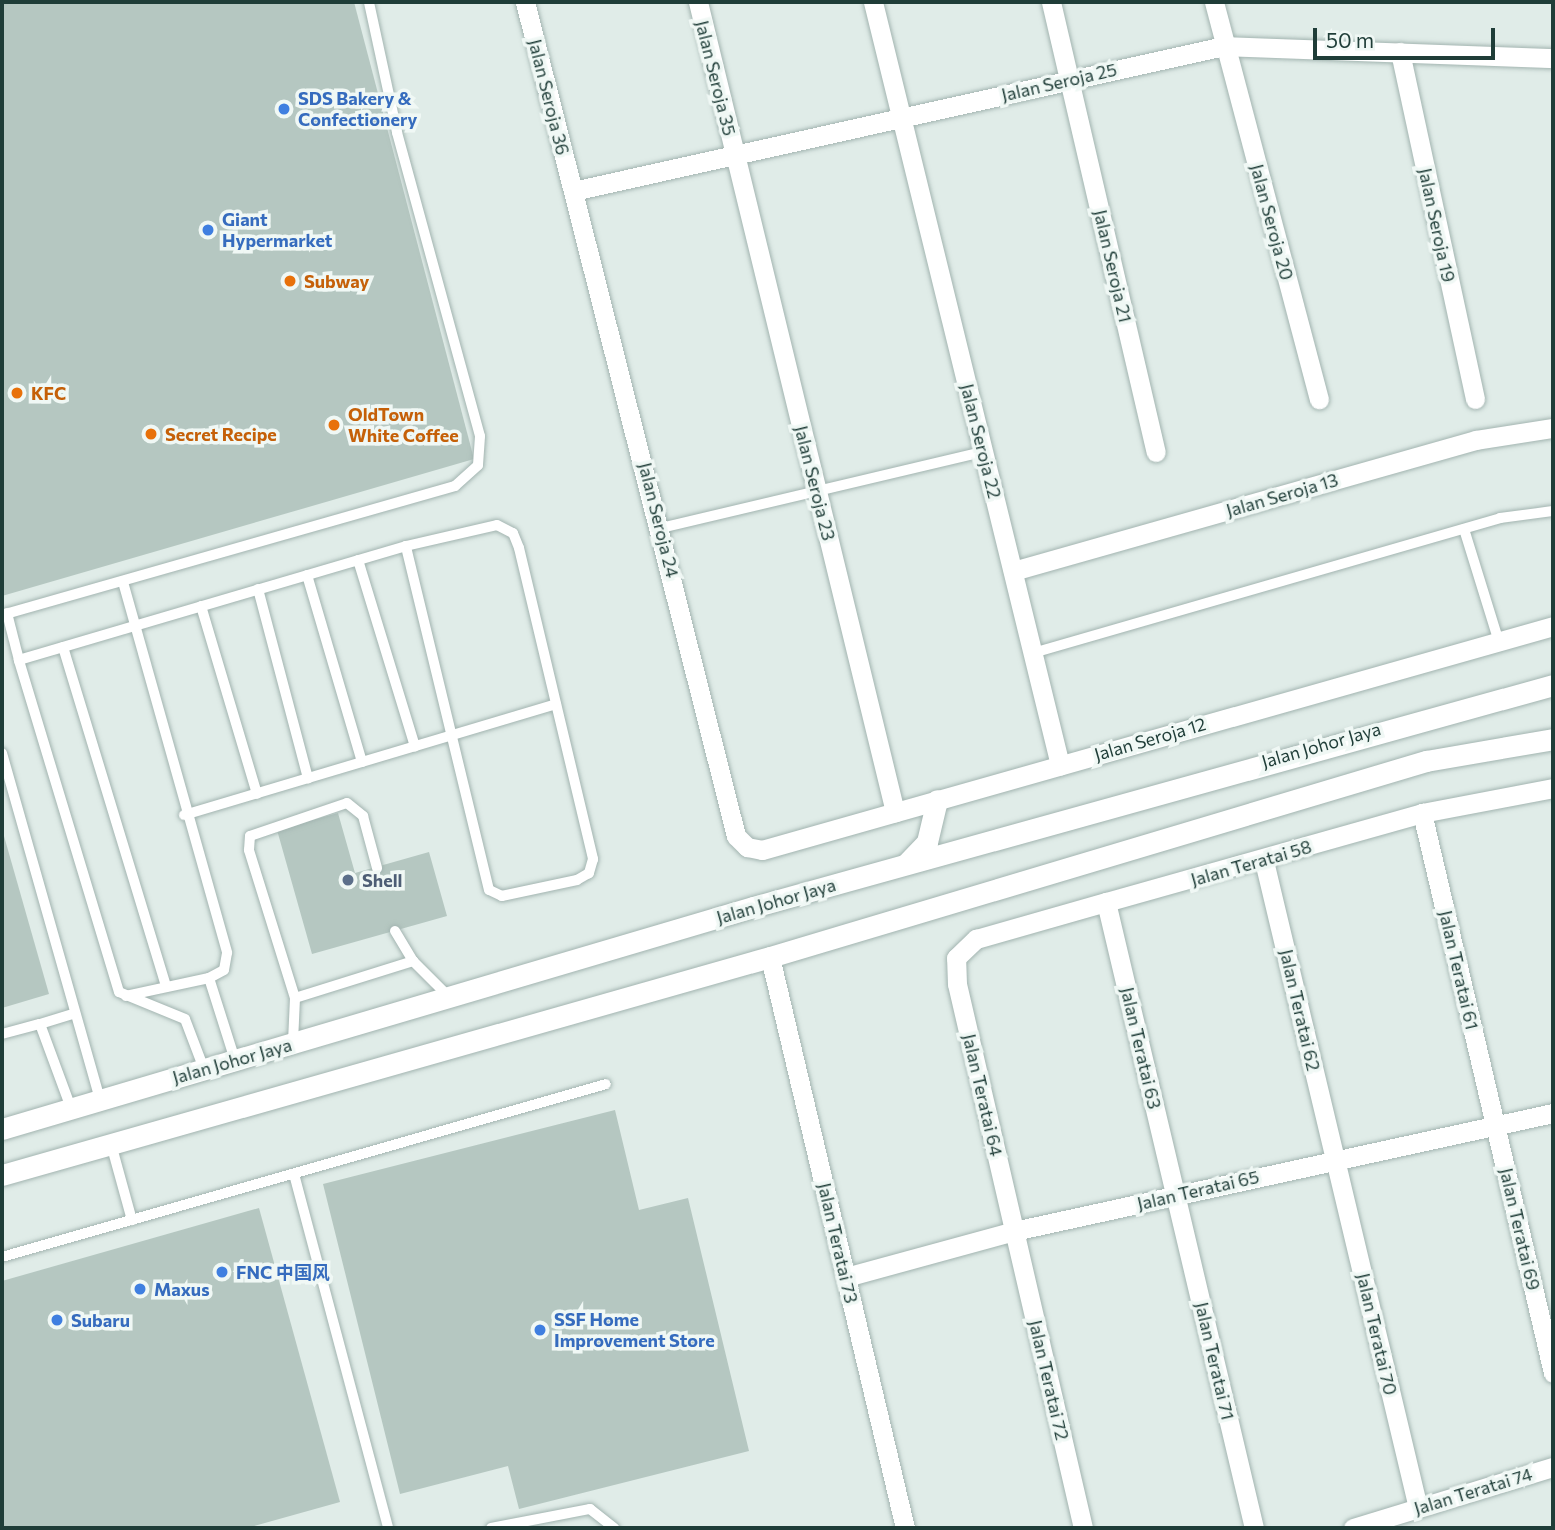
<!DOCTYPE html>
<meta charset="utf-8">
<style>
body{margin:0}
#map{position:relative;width:1555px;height:1530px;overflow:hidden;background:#e0ece8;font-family:Commissioner,"Noto Sans SC",sans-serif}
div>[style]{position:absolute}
.building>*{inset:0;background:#b5c7c1}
.roads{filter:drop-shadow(0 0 2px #a2b4b0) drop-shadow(0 0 2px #a2b4b0)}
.service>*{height:10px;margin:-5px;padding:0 5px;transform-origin:5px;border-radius:5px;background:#fff}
.minor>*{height:19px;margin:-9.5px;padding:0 9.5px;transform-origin:9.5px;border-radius:9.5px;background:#fff}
.secondary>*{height:21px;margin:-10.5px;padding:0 10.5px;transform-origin:10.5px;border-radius:10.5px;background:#fff}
.dots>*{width:19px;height:19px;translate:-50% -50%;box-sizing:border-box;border:4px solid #f0f8f5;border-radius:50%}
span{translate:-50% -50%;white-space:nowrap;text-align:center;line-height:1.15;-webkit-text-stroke:7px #f0f8f5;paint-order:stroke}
.street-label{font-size:18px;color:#1f3d38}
.shop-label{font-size:18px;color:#366cbe;font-weight:700}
.left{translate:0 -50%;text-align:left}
.food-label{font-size:18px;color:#c56008;font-weight:700}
.service-label{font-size:18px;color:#4e5e75;font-weight:700}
.frame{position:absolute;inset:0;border:4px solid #1f3d38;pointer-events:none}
.scale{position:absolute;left:1313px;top:28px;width:182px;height:32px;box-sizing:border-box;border:4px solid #1f3d38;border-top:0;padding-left:9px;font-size:21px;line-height:24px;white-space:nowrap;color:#1f3d38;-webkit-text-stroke:5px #f0f8f5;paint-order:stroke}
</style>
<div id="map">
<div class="building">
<i style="clip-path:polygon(2px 2px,354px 2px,474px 459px,2px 596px)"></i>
<i style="clip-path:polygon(338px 813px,355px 873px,429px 852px,447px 916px,312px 954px,277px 830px)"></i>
<i style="clip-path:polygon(2px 829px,49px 994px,2px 1008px)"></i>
<i style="clip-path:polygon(615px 1110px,639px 1210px,688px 1198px,749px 1451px,519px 1509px,508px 1466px,400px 1494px,323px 1184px)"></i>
<i style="clip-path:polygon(259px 1208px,340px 1502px,247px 1528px,2px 1528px,2px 1281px)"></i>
</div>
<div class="roads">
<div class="service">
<i style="left:661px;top:528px;width:331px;rotate:-13.3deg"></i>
<i style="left:1464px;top:529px;width:115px;rotate:72.8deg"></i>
<i style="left:358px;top:560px;width:195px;rotate:73deg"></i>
<i style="left:307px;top:575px;width:195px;rotate:73.6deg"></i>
<i style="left:123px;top:582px;width:385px;rotate:74.3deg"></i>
<i style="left:227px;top:953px;width:17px;rotate:100deg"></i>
<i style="left:224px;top:970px;width:17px;rotate:152deg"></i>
<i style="left:209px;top:978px;width:85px;rotate:167.8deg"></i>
<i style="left:258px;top:589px;width:196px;rotate:75.2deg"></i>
<i style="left:201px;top:606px;width:196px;rotate:73.4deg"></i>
<i style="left:7px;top:613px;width:49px;rotate:75.7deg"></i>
<i style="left:2px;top:615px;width:471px;rotate:-15.9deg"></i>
<i style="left:455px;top:486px;width:31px;rotate:-42deg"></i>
<i style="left:478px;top:465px;width:29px;rotate:-86deg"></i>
<i style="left:480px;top:436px;width:315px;rotate:-105.3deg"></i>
<i style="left:397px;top:132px;width:133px;rotate:-102.2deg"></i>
<i style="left:63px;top:647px;width:355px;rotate:73.1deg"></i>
<i style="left:1033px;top:653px;width:486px;rotate:-16.1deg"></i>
<i style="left:1500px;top:518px;width:53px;rotate:-7.5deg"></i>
<i style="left:2px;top:753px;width:360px;rotate:74.2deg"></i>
<i style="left:184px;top:815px;width:388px;rotate:-16.6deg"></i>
<i style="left:395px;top:931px;width:35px;rotate:59deg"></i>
<i style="left:413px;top:961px;width:51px;rotate:45deg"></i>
<i style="left:209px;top:978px;width:86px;rotate:72.4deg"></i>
<i style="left:295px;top:998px;width:124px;rotate:-17.4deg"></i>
<i style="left:40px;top:1024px;width:34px;rotate:-17deg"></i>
<i style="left:2px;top:1034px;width:39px;rotate:-15deg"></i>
<i style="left:40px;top:1024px;width:90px;rotate:69.7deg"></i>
<i style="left:293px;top:1042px;width:44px;rotate:-87.4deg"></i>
<i style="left:295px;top:998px;width:155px;rotate:-107.3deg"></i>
<i style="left:249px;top:850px;width:14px;rotate:-86deg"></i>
<i style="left:250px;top:836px;width:102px;rotate:-18.8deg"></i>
<i style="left:347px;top:803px;width:21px;rotate:39deg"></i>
<i style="left:363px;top:816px;width:54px;rotate:74.9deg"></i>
<i style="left:204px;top:1069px;width:53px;rotate:-110.8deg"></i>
<i style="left:185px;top:1019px;width:71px;rotate:-157.8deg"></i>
<i style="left:119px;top:992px;width:347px;rotate:-106.8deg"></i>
<i style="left:19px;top:660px;width:403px;rotate:-16.4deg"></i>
<i style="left:406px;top:546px;width:93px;rotate:-13deg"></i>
<i style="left:497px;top:525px;width:18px;rotate:27deg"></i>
<i style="left:513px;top:533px;width:16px;rotate:68deg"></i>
<i style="left:519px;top:548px;width:320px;rotate:76.6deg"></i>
<i style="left:593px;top:859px;width:15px;rotate:106deg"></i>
<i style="left:589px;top:873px;width:14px;rotate:150deg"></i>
<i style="left:577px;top:880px;width:77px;rotate:168deg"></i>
<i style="left:502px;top:896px;width:14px;rotate:-155deg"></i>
<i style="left:489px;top:890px;width:354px;rotate:-103.6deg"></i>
<i style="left:111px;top:1144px;width:79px;rotate:74.6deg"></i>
<i style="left:294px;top:1174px;width:366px;rotate:75.1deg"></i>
<i style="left:2px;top:1257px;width:628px;rotate:-15.98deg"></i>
<i style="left:491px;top:1528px;width:101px;rotate:-10.9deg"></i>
<i style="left:590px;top:1509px;width:31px;rotate:38deg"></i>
</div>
<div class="minor">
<i style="left:525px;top:2px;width:860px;rotate:75.8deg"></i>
<i style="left:736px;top:836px;width:16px;rotate:45deg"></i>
<i style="left:747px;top:847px;width:15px;rotate:11deg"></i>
<i style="left:762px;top:850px;width:822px;rotate:-15.81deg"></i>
<i style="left:698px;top:2px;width:834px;rotate:76.33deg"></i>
<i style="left:873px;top:2px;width:786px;rotate:76.23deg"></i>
<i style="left:1051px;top:2px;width:462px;rotate:76.9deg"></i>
<i style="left:1214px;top:2px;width:411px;rotate:75.2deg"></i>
<i style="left:1400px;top:52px;width:355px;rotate:77.8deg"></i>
<i style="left:573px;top:191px;width:667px;rotate:-12.56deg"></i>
<i style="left:1224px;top:46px;width:329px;rotate:2.1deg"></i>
<i style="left:1013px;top:571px;width:481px;rotate:-15.8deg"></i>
<i style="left:1476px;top:440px;width:78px;rotate:-8.9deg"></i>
<i style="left:1422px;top:813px;width:575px;rotate:76.83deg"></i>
<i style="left:1264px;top:861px;width:665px;rotate:76.61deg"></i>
<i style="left:1106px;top:902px;width:643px;rotate:76.7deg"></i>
<i style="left:770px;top:957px;width:587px;rotate:76.7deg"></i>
<i style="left:846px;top:1277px;width:174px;rotate:-15.3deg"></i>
<i style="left:1014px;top:1231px;width:552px;rotate:-12.35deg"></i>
<i style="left:1083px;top:1528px;width:558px;rotate:-103.04deg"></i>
<i style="left:957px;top:984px;width:26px;rotate:-92deg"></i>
<i style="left:956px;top:958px;width:28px;rotate:-44deg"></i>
<i style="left:976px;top:939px;width:135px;rotate:-15.9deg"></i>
<i style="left:1106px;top:902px;width:328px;rotate:-15.7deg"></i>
<i style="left:1422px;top:813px;width:133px;rotate:-10.8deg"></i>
<i style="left:1353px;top:1528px;width:209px;rotate:-17deg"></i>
</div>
<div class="secondary">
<i style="left:907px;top:863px;width:29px;rotate:-46deg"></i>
<i style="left:927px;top:842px;width:43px;rotate:-76.6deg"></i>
<i style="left:2px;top:1129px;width:783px;rotate:-16.47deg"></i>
<i style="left:753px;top:907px;width:830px;rotate:-15.51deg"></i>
<i style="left:2px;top:1175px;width:798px;rotate:-15.85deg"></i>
<i style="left:770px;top:957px;width:685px;rotate:-16.64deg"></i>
<i style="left:1426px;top:761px;width:129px;rotate:-9.8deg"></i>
</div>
</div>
<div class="dots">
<i style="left:284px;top:109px;background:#3f7fe0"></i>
<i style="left:208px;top:230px;background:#3f7fe0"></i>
<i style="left:290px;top:281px;background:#e8710a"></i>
<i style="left:17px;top:393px;background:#e8710a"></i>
<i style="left:334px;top:425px;background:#e8710a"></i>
<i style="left:151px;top:434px;background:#e8710a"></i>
<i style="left:348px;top:880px;background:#5c6f8a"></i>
<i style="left:222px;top:1272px;background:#3f7fe0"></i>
<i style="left:140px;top:1289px;background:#3f7fe0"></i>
<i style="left:57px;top:1320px;background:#3f7fe0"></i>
<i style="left:540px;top:1330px;background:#3f7fe0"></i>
</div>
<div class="street-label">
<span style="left:716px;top:78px;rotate:76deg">Jalan Seroja 35</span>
<span style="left:1059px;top:82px;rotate:-13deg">Jalan Seroja 25</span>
<span style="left:549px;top:97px;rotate:76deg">Jalan Seroja 36</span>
<span style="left:1272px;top:222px;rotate:75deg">Jalan Seroja 20</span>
<span style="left:1437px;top:225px;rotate:78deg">Jalan Seroja 19</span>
<span style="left:1113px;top:266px;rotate:77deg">Jalan Seroja 21</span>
<span style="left:981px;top:441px;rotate:76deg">Jalan Seroja 22</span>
<span style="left:815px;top:483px;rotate:76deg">Jalan Seroja 23</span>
<span style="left:1282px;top:495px;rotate:-16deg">Jalan Seroja 13</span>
<span style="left:659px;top:520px;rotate:76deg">Jalan Seroja 24</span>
<span style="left:1150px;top:739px;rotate:-16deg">Jalan Seroja 12</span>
<span style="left:1321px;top:745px;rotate:-16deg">Jalan Johor Jaya</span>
<span style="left:1251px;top:863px;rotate:-16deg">Jalan Teratai 58</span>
<span style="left:776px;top:901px;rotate:-16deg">Jalan Johor Jaya</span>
<span style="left:1459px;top:970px;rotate:77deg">Jalan Teratai 61</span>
<span style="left:1300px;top:1010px;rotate:77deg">Jalan Teratai 62</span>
<span style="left:1141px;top:1048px;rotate:77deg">Jalan Teratai 63</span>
<span style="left:232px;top:1061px;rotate:-16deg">Jalan Johor Jaya</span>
<span style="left:983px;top:1095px;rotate:77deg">Jalan Teratai 64</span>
<span style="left:1198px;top:1190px;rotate:-13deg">Jalan Teratai 65</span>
<span style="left:1520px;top:1229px;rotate:77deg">Jalan Teratai 69</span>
<span style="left:838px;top:1243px;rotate:77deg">Jalan Teratai 73</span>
<span style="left:1377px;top:1334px;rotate:77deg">Jalan Teratai 70</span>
<span style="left:1215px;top:1361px;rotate:77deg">Jalan Teratai 71</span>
<span style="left:1049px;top:1380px;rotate:77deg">Jalan Teratai 72</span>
<span style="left:1473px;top:1491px;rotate:-17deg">Jalan Teratai 74</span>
</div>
<div class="shop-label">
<span class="left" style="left:298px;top:109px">SDS Bakery &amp;<br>Confectionery</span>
<span class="left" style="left:222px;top:230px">Giant<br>Hypermarket</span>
<span class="left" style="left:236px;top:1272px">FNC 中国风</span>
<span class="left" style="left:154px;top:1289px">Maxus</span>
<span class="left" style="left:71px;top:1320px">Subaru</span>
<span class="left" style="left:554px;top:1330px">SSF Home<br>Improvement Store</span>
</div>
<div class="food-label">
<span class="left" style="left:304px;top:281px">Subway</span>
<span class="left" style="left:31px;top:393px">KFC</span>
<span class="left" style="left:348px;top:425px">OldTown<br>White Coffee</span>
<span class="left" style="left:165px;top:434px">Secret Recipe</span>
</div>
<div class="service-label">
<span class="left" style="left:362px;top:880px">Shell</span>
</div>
<div class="frame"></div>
<div class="scale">50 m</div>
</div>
